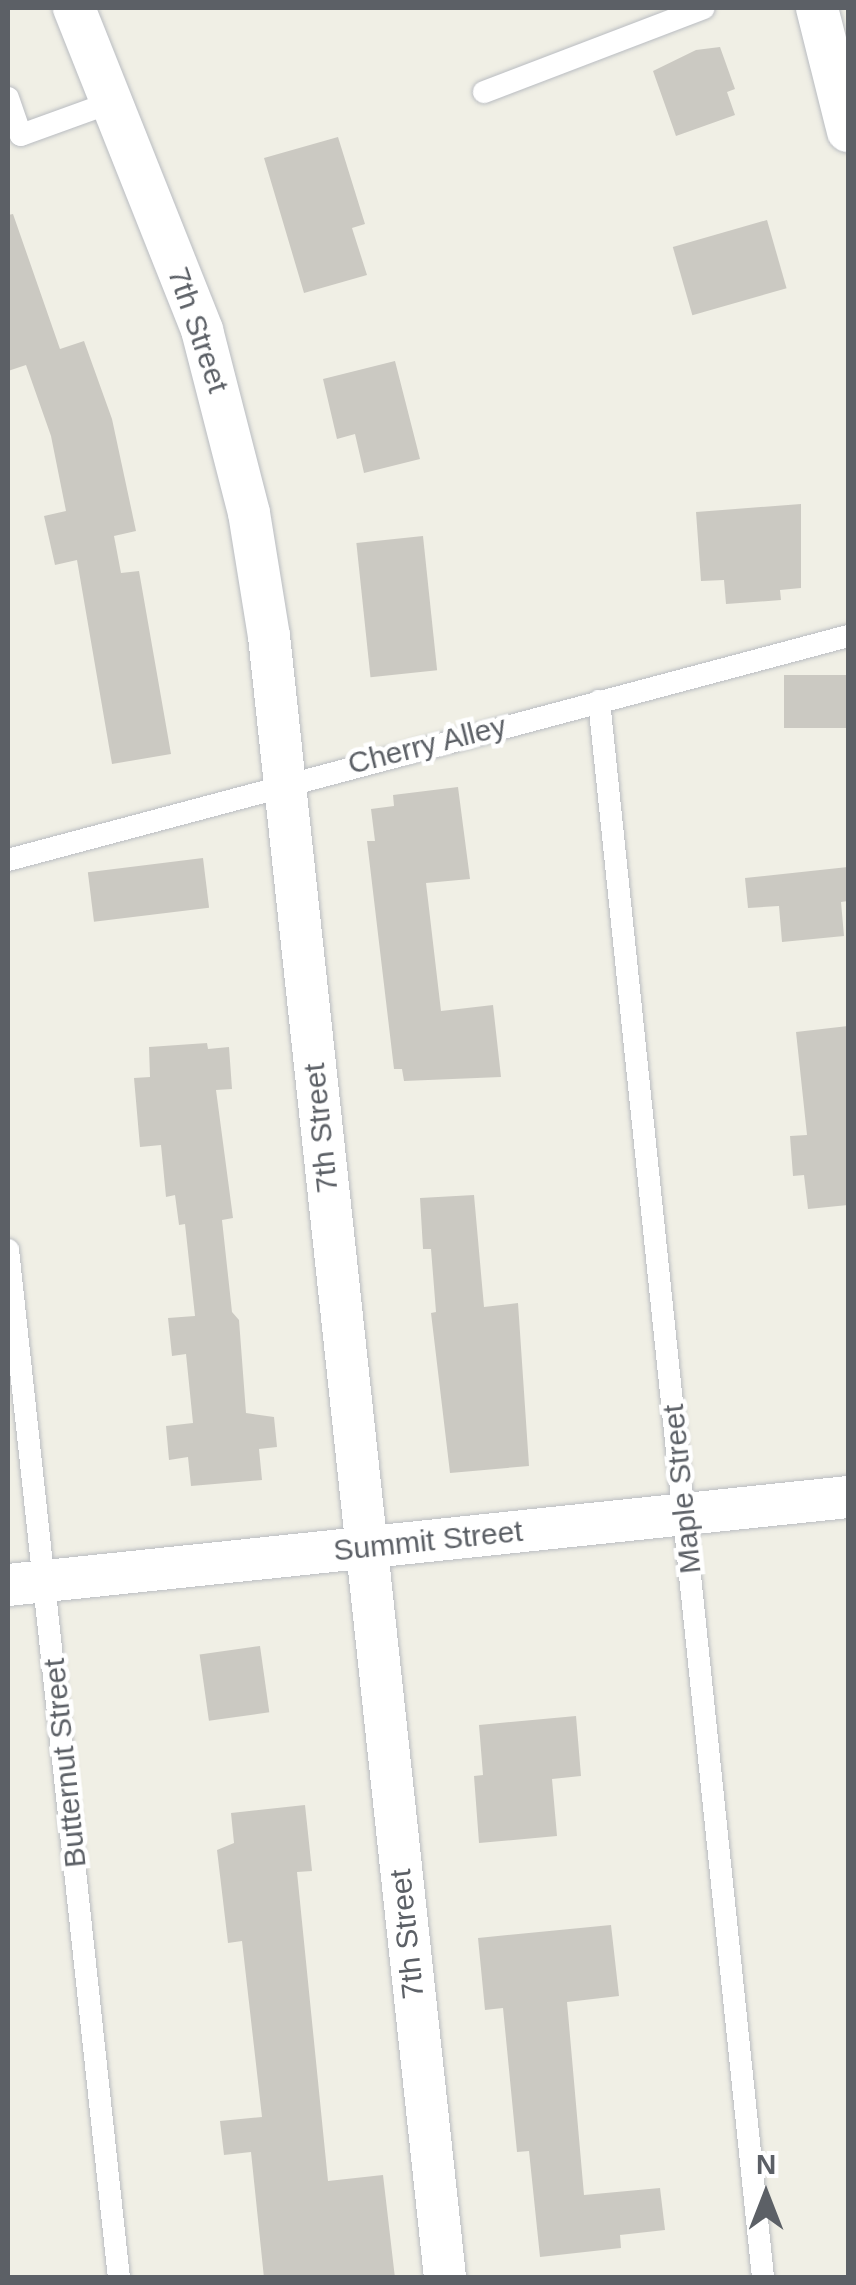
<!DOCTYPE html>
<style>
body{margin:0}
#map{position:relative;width:856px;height:2285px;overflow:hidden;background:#f0efe5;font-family:Helvetica,sans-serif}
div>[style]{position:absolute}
.building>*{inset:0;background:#cbc9c2;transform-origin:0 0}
.roads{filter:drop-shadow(0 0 2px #b9bcc1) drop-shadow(0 0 2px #b9bcc1)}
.service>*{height:22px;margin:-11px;padding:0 11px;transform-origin:11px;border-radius:11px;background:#fff}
.minor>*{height:42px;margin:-21px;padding:0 21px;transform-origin:21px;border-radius:21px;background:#fff}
span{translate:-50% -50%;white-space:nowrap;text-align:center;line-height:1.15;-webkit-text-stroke:9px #fff;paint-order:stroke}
.street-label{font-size:30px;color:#5c6066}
.frame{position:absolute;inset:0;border:10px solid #5c6066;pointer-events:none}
.north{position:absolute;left:716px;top:2145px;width:100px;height:100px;-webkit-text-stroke:8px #fff;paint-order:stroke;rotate:0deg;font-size:28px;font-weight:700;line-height:40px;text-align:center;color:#5c6066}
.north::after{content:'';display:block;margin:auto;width:35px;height:45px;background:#5c6066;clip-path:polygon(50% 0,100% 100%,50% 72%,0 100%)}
</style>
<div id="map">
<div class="building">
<i style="clip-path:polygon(720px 47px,735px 89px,727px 92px,735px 115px,676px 136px,653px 71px,696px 50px)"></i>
<i style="clip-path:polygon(338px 137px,365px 224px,352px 228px,367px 275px,304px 293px,264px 158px)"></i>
<i style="clip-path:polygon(13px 214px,60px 349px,84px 341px,112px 419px,136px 531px,114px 536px,121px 573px,139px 571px,171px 754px,112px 764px,77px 560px,55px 565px,44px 516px,66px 511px,51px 436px,26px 365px,8px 371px,8px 215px)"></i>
<i style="left:767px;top:220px;width:71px;height:98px;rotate:74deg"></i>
<i style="clip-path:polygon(395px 361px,420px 459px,364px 473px,355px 434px,337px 439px,323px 379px)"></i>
<i style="clip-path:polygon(801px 504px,801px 588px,780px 590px,781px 600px,726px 604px,724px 580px,701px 581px,696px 512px)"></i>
<i style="left:423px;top:536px;width:135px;height:67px;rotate:84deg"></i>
<i style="left:848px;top:675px;width:53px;height:64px;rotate:90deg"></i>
<i style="clip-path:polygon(458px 787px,470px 879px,426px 883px,441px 1011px,493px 1005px,501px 1077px,404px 1081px,402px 1069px,394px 1069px,367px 841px,375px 841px,371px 809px,394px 806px,393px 795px)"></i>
<i style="left:203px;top:858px;width:50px;height:116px;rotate:83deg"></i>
<i style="clip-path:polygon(848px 867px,848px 901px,841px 902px,844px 936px,782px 942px,779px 906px,748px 908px,745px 878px)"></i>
<i style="clip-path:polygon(848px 1026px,848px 1205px,808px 1209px,804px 1175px,793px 1176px,790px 1136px,807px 1135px,796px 1032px)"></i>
<i style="clip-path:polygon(207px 1043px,208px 1049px,229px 1047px,232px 1089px,216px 1090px,233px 1218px,222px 1220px,232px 1312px,239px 1320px,246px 1413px,274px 1417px,277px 1447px,259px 1449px,262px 1480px,191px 1486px,188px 1457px,169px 1460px,166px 1426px,193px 1423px,186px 1354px,172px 1356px,168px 1318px,195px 1316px,185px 1224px,179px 1225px,175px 1195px,166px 1197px,161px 1145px,140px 1147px,134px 1078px,150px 1077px,149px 1047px)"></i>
<i style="clip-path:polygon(474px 1195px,484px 1307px,518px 1303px,529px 1466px,450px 1473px,431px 1313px,436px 1312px,431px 1249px,423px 1249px,420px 1198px)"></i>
<i style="left:260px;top:1646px;width:67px;height:61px;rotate:82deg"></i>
<i style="clip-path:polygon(576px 1716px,581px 1776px,552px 1779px,557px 1836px,479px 1843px,474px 1776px,483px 1775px,479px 1725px)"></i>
<i style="clip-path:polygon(305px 1805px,312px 1871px,297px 1872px,328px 2181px,383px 2175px,395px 2278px,264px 2278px,251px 2152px,224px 2155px,220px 2121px,262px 2117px,242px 1941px,228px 1943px,217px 1850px,234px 1843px,231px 1813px)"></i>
<i style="clip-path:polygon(611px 1925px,619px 1996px,567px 2002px,584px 2195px,660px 2188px,665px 2230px,620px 2235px,621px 2248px,540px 2257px,529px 2151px,517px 2152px,503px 2008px,485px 2010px,478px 1938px)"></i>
</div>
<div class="roads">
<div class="service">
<i style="left:484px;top:92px;width:235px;rotate:-20.9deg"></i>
<i style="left:8px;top:98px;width:39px;rotate:71deg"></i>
<i style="left:21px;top:135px;width:97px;rotate:-19.9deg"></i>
<i style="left:599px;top:701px;width:1586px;rotate:84.06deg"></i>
<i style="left:8px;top:860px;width:869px;rotate:-14.93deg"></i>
<i style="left:8px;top:1250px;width:1034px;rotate:83.84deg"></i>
</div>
<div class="minor">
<i style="left:74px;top:8px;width:347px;rotate:68.3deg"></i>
<i style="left:202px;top:330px;width:189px;rotate:75.6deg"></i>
<i style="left:249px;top:513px;width:125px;rotate:80.8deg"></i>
<i style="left:269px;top:636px;width:1651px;rotate:83.88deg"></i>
<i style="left:817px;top:8px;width:127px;rotate:75.9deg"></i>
<i style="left:8px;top:1585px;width:845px;rotate:-5.98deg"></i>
</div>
</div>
<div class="street-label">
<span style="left:198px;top:330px;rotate:71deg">7th Street</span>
<span style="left:427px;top:745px;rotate:-14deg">Cherry Alley</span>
<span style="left:321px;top:1128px;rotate:-96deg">7th Street</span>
<span style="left:682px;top:1489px;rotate:-96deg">Maple Street</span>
<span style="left:428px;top:1541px;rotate:-6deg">Summit Street</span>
<span style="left:65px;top:1763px;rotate:-96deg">Butternut Street</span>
<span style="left:407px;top:1934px;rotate:-96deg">7th Street</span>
</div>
<div class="frame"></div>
<div class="north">N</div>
</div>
